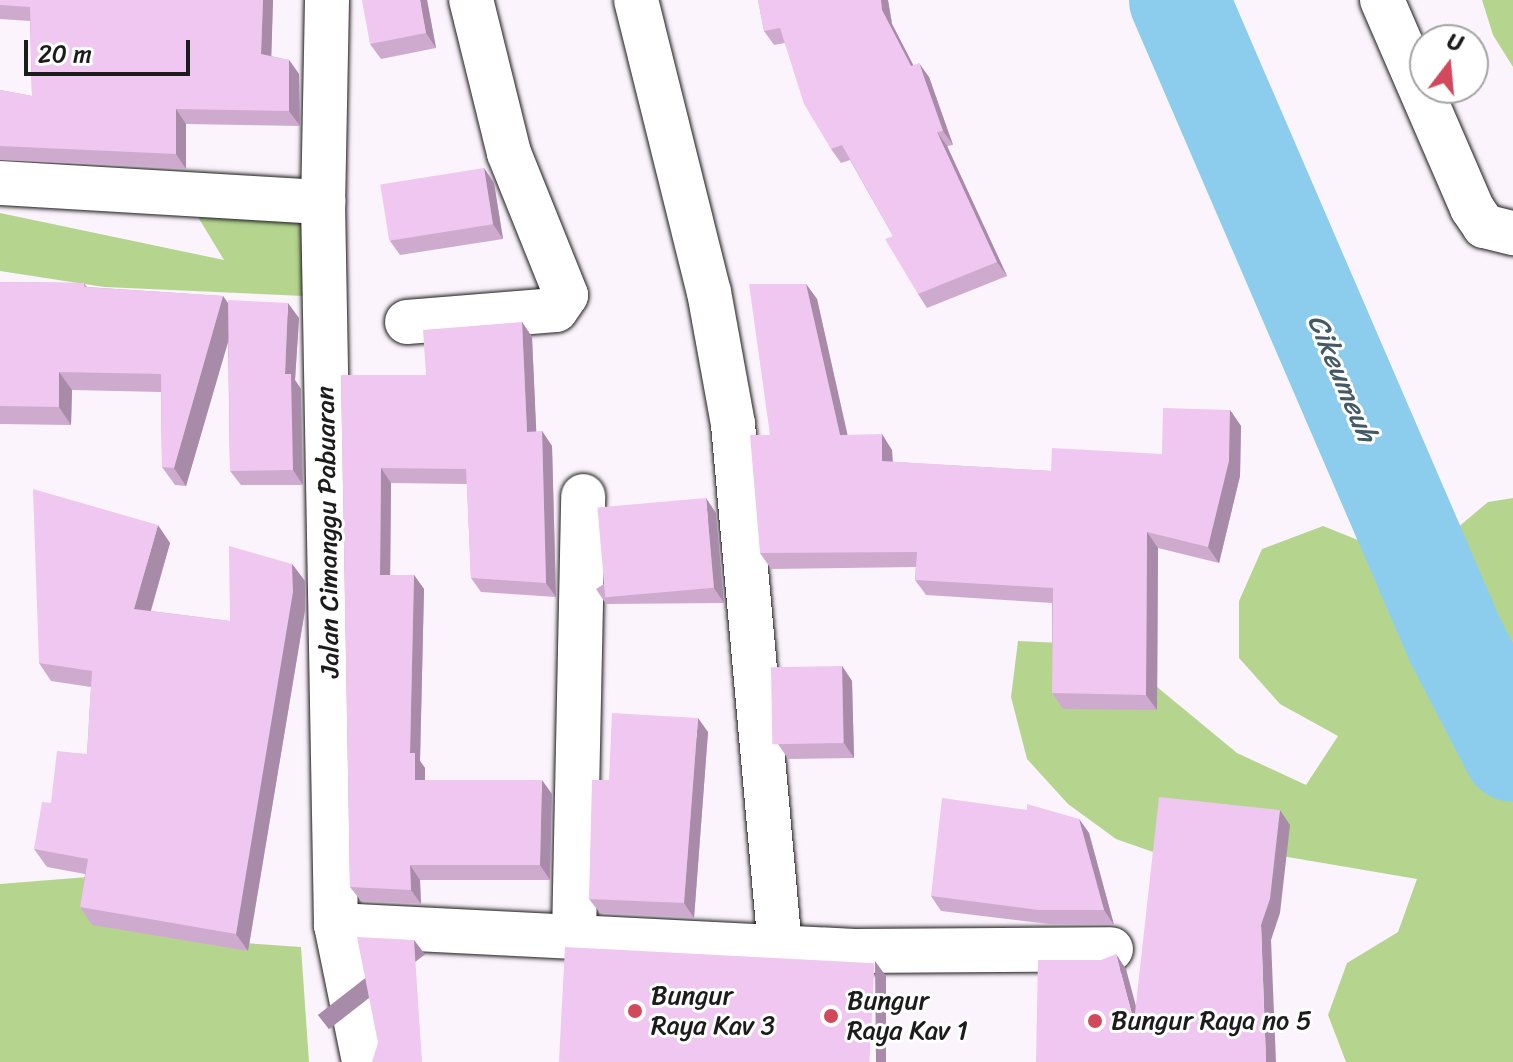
<!DOCTYPE html>
<style>
body{margin:0}
#map{position:relative;width:1513px;height:1062px;overflow:hidden;background:#fcf4fc;font-family:Sriracha,sans-serif}
div>[style]{position:absolute}
.green>*{inset:0;background:#b5d58f}
.river>*{height:100px;margin:-50px;padding:0 50px;transform-origin:50px;border-radius:50px;background:#8ccded}
.roads{filter:drop-shadow(0 0 2px #1c1c1c) drop-shadow(0 0 2px #1c1c1c)}
.minor>*{height:44px;margin:-22px;padding:0 22px;transform-origin:22px;border-radius:22px;background:#fff}
.tertiary>*{height:44px;margin:-22px;padding:0 22px;transform-origin:22px;border-radius:22px;background:#fff}
.wall>*{inset:0;background:#ceabce}
.shaded-wall>*{inset:0;background:#a78ba8;transform-origin:0 0}
.building>*{inset:0;background:#efc7f0;transform-origin:0 0}
.dots>*{width:22px;height:22px;translate:-50% -50%;box-sizing:border-box;border:4px solid #fff;border-radius:50%}
span{translate:-50% -50%;white-space:nowrap;text-align:center;line-height:1.15;-webkit-text-stroke:6px #fff;paint-order:stroke}
.street-label{font-size:26px;color:#1c1c1c}
.poi-label{font-size:26px;color:#1c1c1c}
.left{translate:0 -50%;text-align:left}
.water-label{font-size:28px;color:#435a65;font-style:italic}
.north{position:absolute;left:1409px;top:24px;width:80px;height:80px;box-sizing:border-box;background:#fff;border:2px solid #a4a4a4;border-radius:50%;rotate:16deg;font-size:22px;font-weight:700;line-height:32px;text-align:center;color:#1c1c1c}
.north::after{content:'';display:block;margin:auto;width:28px;height:36px;background:#d1495b;clip-path:polygon(50% 0,100% 100%,50% 72%,0 100%)}
.scale{position:absolute;left:24px;top:40px;width:166px;height:36px;box-sizing:border-box;border:4px solid #1c1c1c;border-top:0;padding-left:10px;font-size:24px;line-height:28px;white-space:nowrap;color:#1c1c1c;-webkit-text-stroke:6px #fff;paint-order:stroke}
</style>
<div id="map">
<div class="green">
<i style="clip-path:polygon(1482px 0,1513px 0,1513px 67px,1493px 35px)"></i>
<i style="clip-path:polygon(192px 207px,311px 212px,304px 296px,104px 287px,0 271px,0 213px,224px 260px)"></i>
<i style="clip-path:polygon(1513px 498px,1513px 1062px,1346px 1062px,1328px 1015px,1347px 963px,1398px 932px,1417px 879px,1235px 848px,1173px 859px,1116px 839px,1068px 804px,1027px 759px,1011px 697px,1018px 641px,1084px 644px,1139px 672px,1237px 753px,1306px 785px,1338px 736px,1280px 704px,1239px 658px,1239px 601px,1262px 549px,1323px 526px,1383px 550px,1444px 539px,1488px 502px)"></i>
<i style="clip-path:polygon(100px 876px,173px 938px,301px 947px,309px 1062px,0 1062px,0 884px)"></i>
</div>
<div class="river">
<i style="left:1179px;top:0;width:697px;rotate:66.67deg"></i>
<i style="left:1455px;top:640px;width:126px;rotate:62.6deg"></i>
</div>
<div class="roads">
<div class="minor">
<i style="left:636px;top:0;width:301px;rotate:76deg"></i>
<i style="left:709px;top:292px;width:134px;rotate:79.7deg"></i>
<i style="left:733px;top:424px;width:526px;rotate:84.87deg"></i>
<i style="left:1382px;top:0;width:227px;rotate:66.6deg"></i>
<i style="left:1472px;top:208px;width:22px;rotate:56deg"></i>
<i style="left:1484px;top:226px;width:30px;rotate:14deg"></i>
<i style="left:0;top:183px;width:324px;rotate:3.4deg"></i>
<i style="left:407px;top:322px;width:149px;rotate:-4.6deg"></i>
<i style="left:556px;top:310px;width:18px;rotate:-56deg"></i>
<i style="left:566px;top:295px;width:153px;rotate:-111.9deg"></i>
<i style="left:509px;top:153px;width:158px;rotate:-103.9deg"></i>
<i style="left:336px;top:925px;width:519px;rotate:2.87deg"></i>
<i style="left:854px;top:951px;width:257px;rotate:-0.4deg"></i>
<i style="left:574px;top:937px;width:441px;rotate:-88.8deg"></i>
</div>
<div class="tertiary">
<i style="left:327px;top:0;width:202px;rotate:91.1deg"></i>
<i style="left:323px;top:202px;width:723px;rotate:88.97deg"></i>
<i style="left:336px;top:925px;width:140px;rotate:78.4deg"></i>
</div>
</div>
<div class="wall">
<i style="clip-path:polygon(0 0,273px 0,271px 56px,289px 60px,299px 74px,300px 126px,186px 124px,186px 169px,0 160px,0 90px,32px 96px,30px 21px,0 19px)"></i>
<i style="clip-path:polygon(427px 0,436px 48px,381px 59px,370px 44px)"></i>
<i style="clip-path:polygon(758px 0,888px 0,892px 24px,913px 65px,929px 77px,953px 145px,947px 146px,1007px 276px,927px 308px,918px 294px,893px 236px,850px 160px,841px 163px,831px 149px,785px 43px,774px 45px,764px 31px)"></i>
<i style="clip-path:polygon(484px 168px,494px 183px,503px 239px,400px 255px,390px 241px)"></i>
<i style="clip-path:polygon(0 282px,84px 283px,87px 287px,223px 296px,228px 303px,299px 318px,295px 380px,301px 389px,303px 485px,241px 485px,230px 471px,228px 340px,186px 486px,175px 485px,162px 467px,161px 392px,72px 390px,71px 425px,0 424px)"></i>
<i style="clip-path:polygon(806px 284px,817px 299px,847px 435px,892px 450px,893px 462px,1051px 471px,1162px 454px,1230px 410px,1241px 426px,1240px 476px,1219px 563px,1158px 548px,1157px 710px,1063px 709px,1052px 693px,1052px 603px,926px 595px,915px 580px,916px 567px,771px 569px,760px 553px,770px 435px)"></i>
<i style="clip-path:polygon(522px 322px,532px 337px,536px 432px,542px 431px,552px 446px,556px 597px,481px 592px,471px 578px,467px 484px,391px 483px,390px 575px,414px 575px,424px 589px,420px 761px,425px 768px,425px 780px,552px 794px,550px 880px,420px 880px,421px 904px,361px 901px,350px 887px,341px 375px,426px 375px)"></i>
<i style="clip-path:polygon(716px 513px,724px 603px,606px 604px,596px 589px)"></i>
<i style="clip-path:polygon(170px 543px,151px 611px,230px 621px,292px 564px,305px 581px,305px 610px,248px 951px,92px 925px,80px 907px,85px 874px,47px 867px,34px 849px,51px 803px,87px 754px,91px 687px,51px 681px,39px 663px)"></i>
<i style="clip-path:polygon(842px 666px,852px 681px,854px 758px,788px 759px,778px 744px)"></i>
<i style="clip-path:polygon(708px 732px,694px 918px,600px 913px,589px 899px,609px 780px)"></i>
<i style="clip-path:polygon(1079px 819px,1089px 833px,1114px 925px,1049px 924px,941px 911px,931px 896px)"></i>
</div>
<div class="shaded-wall">
<i style="clip-path:polygon(263px 0,273px 0,271px 68px,261px 54px)"></i>
<i style="clip-path:polygon(420px 0,427px 0,436px 48px,426px 33px)"></i>
<i style="clip-path:polygon(881px 0,888px 0,892px 24px,921px 80px,911px 66px,882px 10px)"></i>
<i style="clip-path:polygon(289px 60px,299px 74px,300px 126px,289px 111px)"></i>
<i style="clip-path:polygon(919px 63px,929px 77px,953px 145px,943px 131px)"></i>
<i style="clip-path:polygon(176px 109px,186px 124px,186px 169px,176px 154px)"></i>
<i style="clip-path:polygon(937px 132px,947px 146px,1007px 276px,997px 262px)"></i>
<i style="clip-path:polygon(484px 168px,494px 183px,503px 239px,493px 224px)"></i>
<i style="clip-path:polygon(806px 284px,817px 299px,851px 450px,840px 435px)"></i>
<i style="clip-path:polygon(223px 296px,236px 315px,186px 486px,174px 468px)"></i>
<i style="clip-path:polygon(288px 303px,299px 318px,295px 380px,301px 389px,303px 485px,293px 470px,285px 374px)"></i>
<i style="clip-path:polygon(522px 322px,532px 337px,537px 447px,527px 432px)"></i>
<i style="clip-path:polygon(59px 372px,72px 390px,71px 425px,59px 407px)"></i>
<i style="clip-path:polygon(1230px 410px,1241px 426px,1240px 476px,1219px 563px,1208px 547px)"></i>
<i style="clip-path:polygon(542px 431px,552px 446px,556px 597px,546px 583px)"></i>
<i style="clip-path:polygon(882px 434px,892px 450px,893px 477px,882px 461px)"></i>
<i style="clip-path:polygon(381px 468px,391px 483px,390px 589px,380px 575px)"></i>
<i style="clip-path:polygon(706px 498px,716px 513px,724px 603px,714px 588px)"></i>
<i style="clip-path:polygon(158px 525px,170px 543px,146px 627px,134px 609px)"></i>
<i style="clip-path:polygon(1147px 532px,1158px 548px,1157px 710px,1146px 695px)"></i>
<i style="clip-path:polygon(292px 564px,305px 581px,305px 610px,248px 951px,236px 934px)"></i>
<i style="clip-path:polygon(414px 575px,424px 589px,420px 761px,425px 768px,425px 794px,415px 780px,410px 753px)"></i>
<i style="clip-path:polygon(842px 666px,852px 681px,854px 758px,844px 743px)"></i>
<i style="clip-path:polygon(698px 718px,708px 732px,694px 918px,684px 903px)"></i>
<i style="clip-path:polygon(542px 780px,552px 794px,550px 880px,540px 865px)"></i>
<i style="clip-path:polygon(1280px 810px,1290px 825px,1280px 913px,1271px 940px,1276px 1062px,1266px 1062px,1261px 925px)"></i>
<i style="clip-path:polygon(1079px 819px,1089px 833px,1114px 925px,1104px 910px)"></i>
<i style="clip-path:polygon(410px 865px,420px 880px,421px 904px,411px 890px)"></i>
<i style="left:414px;top:940px;width:18px;height:122px;rotate:52deg"></i>
<i style="clip-path:polygon(1116px 954px,1126px 969px,1144px 1036px,1134px 1022px)"></i>
<i style="clip-path:polygon(875px 961px,886px 976px,886px 1062px,876px 1062px)"></i>
</div>
<div class="building">
<i style="clip-path:polygon(0 0,263px 0,261px 54px,289px 60px,289px 111px,176px 109px,176px 154px,0 146px,0 90px,32px 96px,30px 7px,0 5px)"></i>
<i style="clip-path:polygon(362px 0,420px 0,426px 33px,370px 44px)"></i>
<i style="clip-path:polygon(758px 0,881px 0,882px 10px,911px 66px,919px 63px,943px 131px,937px 132px,997px 262px,918px 294px,885px 239px,893px 236px,842px 145px,831px 149px,804px 104px,780px 28px,764px 31px)"></i>
<i style="left:484px;top:168px;width:57px;height:105px;rotate:81deg"></i>
<i style="clip-path:polygon(0 282px,84px 283px,84px 287px,223px 296px,174px 468px,162px 467px,161px 374px,59px 372px,59px 407px,0 406px)"></i>
<i style="clip-path:polygon(749px 284px,806px 284px,840px 435px,882px 434px,882px 461px,1051px 471px,1052px 448px,1162px 454px,1163px 408px,1230px 410px,1229px 461px,1208px 547px,1147px 532px,1146px 695px,1052px 693px,1053px 588px,915px 580px,917px 552px,760px 553px,750px 435px,770px 435px)"></i>
<i style="clip-path:polygon(228px 300px,288px 303px,285px 374px,291px 374px,293px 470px,230px 471px)"></i>
<i style="clip-path:polygon(522px 322px,527px 432px,542px 431px,546px 583px,471px 578px,466px 469px,381px 468px,380px 575px,414px 575px,410px 753px,415px 753px,415px 780px,542px 780px,540px 865px,410px 865px,411px 890px,350px 887px,341px 375px,426px 375px,423px 330px)"></i>
<i style="clip-path:polygon(33px 489px,158px 525px,134px 609px,230px 621px,229px 546px,292px 564px,293px 592px,236px 934px,80px 907px,88px 859px,34px 849px,42px 802px,51px 803px,57px 751px,87px 754px,92px 671px,39px 663px)"></i>
<i style="left:706px;top:498px;width:90px;height:109px;rotate:85deg"></i>
<i style="left:842px;top:666px;width:77px;height:71px;rotate:89deg"></i>
<i style="clip-path:polygon(612px 713px,698px 718px,684px 903px,589px 899px,592px 780px,609px 780px)"></i>
<i style="clip-path:polygon(1159px 797px,1280px 810px,1270px 899px,1261px 925px,1266px 1062px,1036px 1062px,1038px 960px,1101px 960px,1116px 954px,1134px 1022px)"></i>
<i style="clip-path:polygon(942px 798px,1027px 810px,1027px 804px,1079px 819px,1104px 910px,1039px 910px,931px 896px)"></i>
<i style="clip-path:polygon(357px 937px,414px 940px,422px 1062px,372px 1062px,378px 1043px)"></i>
<i style="left:565px;top:947px;width:310px;height:115px;rotate:3deg"></i>
</div>
<div class="dots">
<i style="left:635px;top:1011px;background:#d1495b"></i>
<i style="left:831px;top:1016px;background:#d1495b"></i>
<i style="left:1095px;top:1021px;background:#d1495b"></i>
</div>
<div class="street-label">
<span style="left:328px;top:532px;rotate:-91deg">Jalan Cimanggu Pabuaran</span>
</div>
<div class="poi-label">
<span class="left" style="left:651px;top:1011px">Bungur<br>Raya Kav 3</span>
<span class="left" style="left:847px;top:1016px">Bungur<br>Raya Kav 1</span>
<span class="left" style="left:1111px;top:1021px">Bungur Raya no 5</span>
</div>
<div class="water-label">
<span style="left:1342px;top:378px;rotate:67deg">Cikeumeuh</span>
</div>
<div class="north">U</div>
<div class="scale">20 m</div>
</div>
